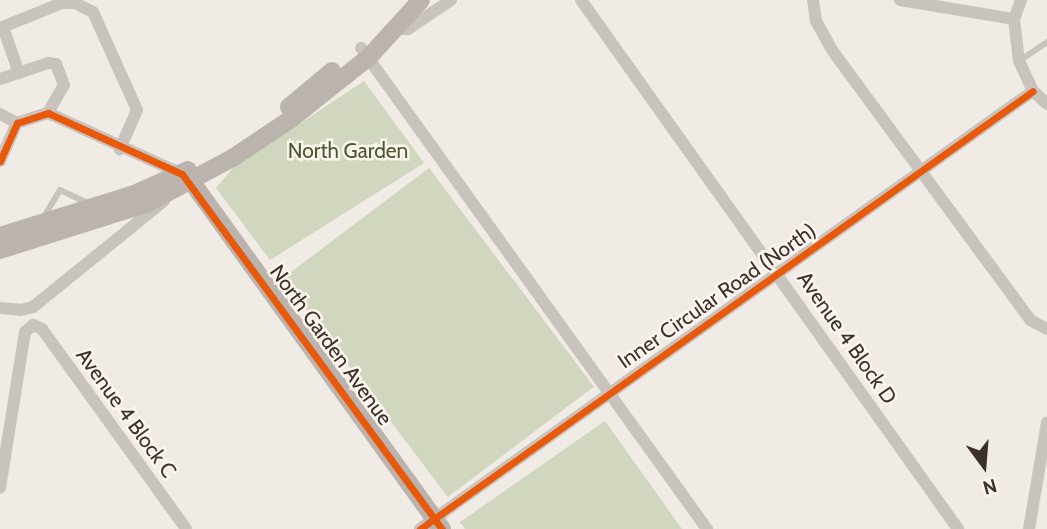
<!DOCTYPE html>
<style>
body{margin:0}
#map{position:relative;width:1047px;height:529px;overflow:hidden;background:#f0ebe5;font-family:Cabin,sans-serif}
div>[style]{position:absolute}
.green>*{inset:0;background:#d1d6bf;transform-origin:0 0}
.lane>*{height:6px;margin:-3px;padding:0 3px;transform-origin:3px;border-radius:3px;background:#c9c3be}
.street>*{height:12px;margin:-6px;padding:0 6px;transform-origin:6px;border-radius:6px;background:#c9c3be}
.secondary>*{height:18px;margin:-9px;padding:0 9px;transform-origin:9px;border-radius:9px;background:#bab3ae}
.cycleway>*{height:7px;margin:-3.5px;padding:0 3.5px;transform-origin:3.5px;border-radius:3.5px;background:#e8590c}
span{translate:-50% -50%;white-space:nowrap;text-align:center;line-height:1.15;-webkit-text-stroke:5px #fbf5ee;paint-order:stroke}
.park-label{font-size:21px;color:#4a5a2e}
.street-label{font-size:21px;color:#3b302b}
.north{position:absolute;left:949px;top:431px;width:70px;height:70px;-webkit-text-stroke:5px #fbf5ee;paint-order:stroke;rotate:164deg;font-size:19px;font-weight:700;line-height:28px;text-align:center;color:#3b302b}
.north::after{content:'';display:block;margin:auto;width:24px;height:32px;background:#3b302b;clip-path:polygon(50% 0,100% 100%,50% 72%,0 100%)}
</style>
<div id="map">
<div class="green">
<i style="clip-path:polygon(364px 81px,424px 163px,270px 260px,216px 188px,233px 168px)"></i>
<i style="left:429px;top:168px;width:274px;height:183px;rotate:53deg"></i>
<i style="clip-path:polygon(605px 421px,682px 529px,465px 529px,460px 522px)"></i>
</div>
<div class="lane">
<i style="left:1019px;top:61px;width:34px;rotate:-34deg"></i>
<i style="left:42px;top:220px;width:35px;rotate:-59deg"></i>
<i style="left:60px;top:190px;width:33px;rotate:25deg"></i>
</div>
<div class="street">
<i style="left:581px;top:0;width:650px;rotate:54.52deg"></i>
<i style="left:813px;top:0;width:21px;rotate:82deg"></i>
<i style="left:816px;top:21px;width:33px;rotate:61deg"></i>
<i style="left:832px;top:50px;width:335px;rotate:53.7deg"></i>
<i style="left:1030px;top:320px;width:19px;rotate:28deg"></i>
<i style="left:900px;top:0;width:116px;rotate:9.5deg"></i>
<i style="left:1021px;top:0;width:20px;rotate:110deg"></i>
<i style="left:1014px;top:19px;width:42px;rotate:83.2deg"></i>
<i style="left:1019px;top:61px;width:33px;rotate:65deg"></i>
<i style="left:1033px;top:91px;width:19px;rotate:43deg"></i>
<i style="left:3px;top:27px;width:49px;rotate:70.8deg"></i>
<i style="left:0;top:28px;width:67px;rotate:-22deg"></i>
<i style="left:62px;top:3px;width:13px"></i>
<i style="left:75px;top:3px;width:20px;rotate:27deg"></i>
<i style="left:93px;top:12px;width:107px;rotate:65.8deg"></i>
<i style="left:137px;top:110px;width:43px;rotate:113.6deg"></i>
<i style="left:395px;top:29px;width:13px"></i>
<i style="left:408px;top:29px;width:52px;rotate:-34deg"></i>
<i style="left:361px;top:48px;width:593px;rotate:54.27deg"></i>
<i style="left:0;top:79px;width:51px;rotate:-18.4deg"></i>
<i style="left:48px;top:63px;width:8px;rotate:7deg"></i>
<i style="left:56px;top:64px;width:22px;rotate:69deg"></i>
<i style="left:64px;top:85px;width:32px;rotate:120deg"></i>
<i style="left:0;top:114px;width:19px;rotate:28deg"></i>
<i style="left:0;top:161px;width:42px;rotate:-65.9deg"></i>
<i style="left:17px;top:123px;width:33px;rotate:-18deg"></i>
<i style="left:48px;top:113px;width:149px;rotate:24.5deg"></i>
<i style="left:0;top:308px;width:21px;rotate:5deg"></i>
<i style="left:21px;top:310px;width:12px;rotate:-14deg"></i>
<i style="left:33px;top:307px;width:169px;rotate:-39deg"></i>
<i style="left:33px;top:325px;width:10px;rotate:24deg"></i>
<i style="left:42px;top:329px;width:246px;rotate:54.2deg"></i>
<i style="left:0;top:488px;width:158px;rotate:-80.9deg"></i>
<i style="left:25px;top:332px;width:11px;rotate:-41deg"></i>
<i style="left:420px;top:529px;width:753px;rotate:-35.55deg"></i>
<i style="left:1029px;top:529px;width:108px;rotate:-80.4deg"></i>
</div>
<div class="secondary">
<i style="left:289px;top:107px;width:56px;rotate:-39.9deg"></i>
<i style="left:191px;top:181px;width:429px;rotate:54.2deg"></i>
<i style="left:0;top:236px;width:138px;rotate:-17.3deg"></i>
<i style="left:132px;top:195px;width:61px;rotate:-24.1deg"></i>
<i style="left:0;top:250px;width:155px;rotate:-17.6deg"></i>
<i style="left:148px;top:203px;width:98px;rotate:-28.1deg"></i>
<i style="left:234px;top:157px;width:69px;rotate:-33.7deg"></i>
<i style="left:291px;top:119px;width:100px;rotate:-38.5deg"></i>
<i style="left:369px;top:57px;width:77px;rotate:-47.6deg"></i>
</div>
<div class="cycleway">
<i style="left:0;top:161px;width:42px;rotate:-65.9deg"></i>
<i style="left:17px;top:123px;width:33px;rotate:-18deg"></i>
<i style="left:48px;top:113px;width:147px;rotate:24.5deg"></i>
<i style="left:182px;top:174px;width:440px;rotate:53.8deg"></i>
<i style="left:420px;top:529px;width:753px;rotate:-35.55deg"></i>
</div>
<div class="park-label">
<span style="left:348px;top:151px">North Garden</span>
</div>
<div class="street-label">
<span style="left:717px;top:296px;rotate:-35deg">Inner Circular Road (North)</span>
<span style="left:847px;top:338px;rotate:55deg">Avenue 4 Block D</span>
<span style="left:331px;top:345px;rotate:54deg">North Garden Avenue</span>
<span style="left:126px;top:413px;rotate:54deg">Avenue 4 Block C</span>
</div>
<div class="north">N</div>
</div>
